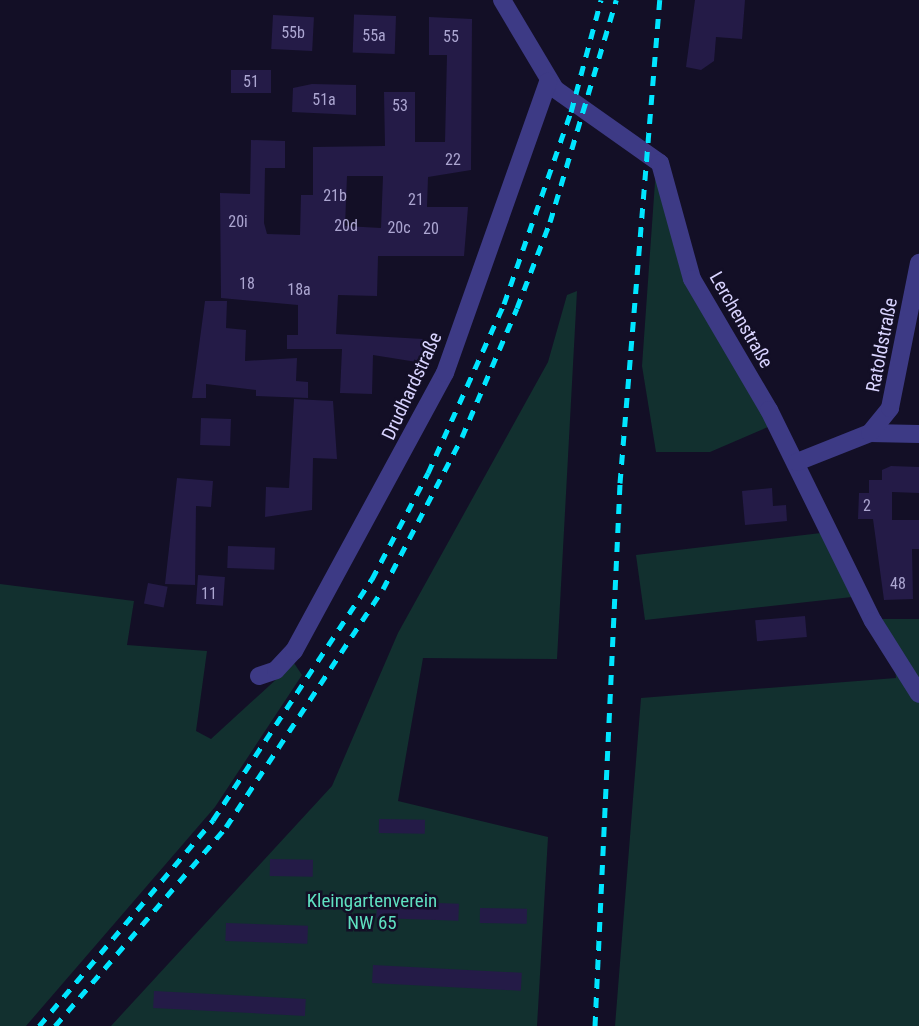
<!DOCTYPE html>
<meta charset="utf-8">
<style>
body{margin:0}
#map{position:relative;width:919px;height:1026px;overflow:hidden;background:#130f26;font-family:"Roboto Condensed",sans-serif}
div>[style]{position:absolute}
.green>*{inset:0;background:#12302f}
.building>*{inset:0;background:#241b47;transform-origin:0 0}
.street>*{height:18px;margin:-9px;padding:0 9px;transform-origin:9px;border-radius:9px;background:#3d3a85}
.rail>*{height:5px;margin-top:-2.5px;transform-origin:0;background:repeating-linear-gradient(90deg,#00e5ff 0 10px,transparent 0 19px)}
span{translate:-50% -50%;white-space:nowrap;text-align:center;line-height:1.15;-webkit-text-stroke:5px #130f26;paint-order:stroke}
.number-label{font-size:16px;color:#aca6d1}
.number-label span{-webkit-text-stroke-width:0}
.street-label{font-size:19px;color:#d9d4ff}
.park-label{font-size:19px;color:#5fe0c0}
</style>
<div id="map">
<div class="green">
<i style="clip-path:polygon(656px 168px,687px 270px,775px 424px,710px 452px,656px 452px,642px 366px)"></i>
<i style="clip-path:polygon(577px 291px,557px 659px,423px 658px,398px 801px,548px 837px,537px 1026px,111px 1026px,332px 786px,398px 633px,548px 362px,567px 295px)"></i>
<i style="clip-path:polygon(821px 533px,852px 597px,645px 620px,636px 555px)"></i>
<i style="clip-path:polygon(0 584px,134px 601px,127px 645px,207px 651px,196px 731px,211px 739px,294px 663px,302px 675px,215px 807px,26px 1026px,0 1026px)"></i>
<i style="clip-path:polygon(882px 619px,919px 619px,919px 1026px,615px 1026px,641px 698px,896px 678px,892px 636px)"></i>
</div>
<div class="building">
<i style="clip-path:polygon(695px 0,745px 0,742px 39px,716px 37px,714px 61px,701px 70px,686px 67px)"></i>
<i style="left:273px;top:15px;width:41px;height:34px;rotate:3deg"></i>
<i style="left:396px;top:16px;width:38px;height:42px;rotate:92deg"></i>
<i style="clip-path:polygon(evenodd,429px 17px,472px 19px,471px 170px,428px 177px,427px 207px,468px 207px,464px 256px,378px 256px,377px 296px,338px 295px,336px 334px,423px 339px,423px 363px,373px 355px,372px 394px,340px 393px,342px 349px,287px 349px,287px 335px,298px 335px,298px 305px,221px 298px,220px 193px,250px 194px,251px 140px,285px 141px,285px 168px,265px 168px,264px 223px,267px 234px,300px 235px,301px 195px,313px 195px,313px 147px,385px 146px,384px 92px,415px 92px,415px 142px,445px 142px,447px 55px,429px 55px,429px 17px,347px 176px,383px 176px,381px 228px,345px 226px,347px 176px)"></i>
<i style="left:231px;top:70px;width:40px;height:23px"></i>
<i style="clip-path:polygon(312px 84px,356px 85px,356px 115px,292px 112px,293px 88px)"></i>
<i style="clip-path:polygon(205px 301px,227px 301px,226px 328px,246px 330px,245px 361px,297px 358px,296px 381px,308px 382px,308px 398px,256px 396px,256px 390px,206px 384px,206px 398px,192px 398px)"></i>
<i style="clip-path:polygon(294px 399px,333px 401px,337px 459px,313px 458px,312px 510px,265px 517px,266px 487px,289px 488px)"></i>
<i style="left:201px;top:418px;width:30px;height:27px;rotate:2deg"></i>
<i style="clip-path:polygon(891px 466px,919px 467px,919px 493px,892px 492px,892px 520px,919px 520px,919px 549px,912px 549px,913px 599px,884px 600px,873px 519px,858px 519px,859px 493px,869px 493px,869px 480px,882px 480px,882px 470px)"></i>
<i style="clip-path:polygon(177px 478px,213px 481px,211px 507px,196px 506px,195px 585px,165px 584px)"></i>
<i style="clip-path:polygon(772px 488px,773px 506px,786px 505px,787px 521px,745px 525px,742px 491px)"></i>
<i style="left:228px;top:546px;width:47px;height:22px;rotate:2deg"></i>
<i style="left:198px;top:575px;width:27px;height:29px;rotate:4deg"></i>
<i style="left:148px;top:583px;width:20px;height:21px;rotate:11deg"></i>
<i style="left:805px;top:616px;width:21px;height:50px;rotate:85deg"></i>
<i style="left:379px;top:819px;width:46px;height:14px;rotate:1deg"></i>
<i style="left:270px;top:859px;width:43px;height:17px;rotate:1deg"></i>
<i style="left:377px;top:901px;width:82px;height:17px;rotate:2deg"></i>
<i style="left:480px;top:908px;width:47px;height:15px;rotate:1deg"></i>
<i style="left:226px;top:923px;width:82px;height:18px;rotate:2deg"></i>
<i style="left:373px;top:965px;width:149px;height:18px;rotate:3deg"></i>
<i style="left:154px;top:991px;width:152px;height:17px;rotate:3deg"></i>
</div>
<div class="street">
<i style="left:502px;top:0;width:104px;rotate:59.2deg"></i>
<i style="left:555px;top:89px;width:128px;rotate:35.2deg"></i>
<i style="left:660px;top:163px;width:120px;rotate:74.6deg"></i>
<i style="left:692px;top:279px;width:152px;rotate:59.6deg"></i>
<i style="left:769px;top:410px;width:235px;rotate:63.8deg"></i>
<i style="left:873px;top:621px;width:86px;rotate:57.8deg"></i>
<i style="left:870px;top:433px;width:49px;rotate:1.2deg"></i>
<i style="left:797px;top:462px;width:79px;rotate:-21.7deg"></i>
<i style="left:870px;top:433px;width:32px;rotate:-51deg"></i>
<i style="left:890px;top:408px;width:148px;rotate:-78.7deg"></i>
<i style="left:259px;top:676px;width:18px;rotate:-19deg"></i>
<i style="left:276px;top:670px;width:26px;rotate:-47deg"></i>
<i style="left:294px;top:651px;width:316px;rotate:-61.5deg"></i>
<i style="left:445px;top:373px;width:309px;rotate:-70.5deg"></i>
</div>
<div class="rail">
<i style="left:39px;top:1026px;width:270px;rotate:-49.8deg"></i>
<i style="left:213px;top:820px;width:289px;rotate:-56.6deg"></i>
<i style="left:372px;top:579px;width:120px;rotate:-62.2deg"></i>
<i style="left:428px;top:473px;width:185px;rotate:-65.8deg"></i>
<i style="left:504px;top:304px;width:203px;rotate:-70.8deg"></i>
<i style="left:571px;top:112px;width:116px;rotate:-75deg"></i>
<i style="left:55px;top:1026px;width:262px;rotate:-49.3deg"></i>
<i style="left:226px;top:827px;width:285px;rotate:-56.6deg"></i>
<i style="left:383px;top:589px;width:171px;rotate:-62.5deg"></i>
<i style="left:462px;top:437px;width:140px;rotate:-66.9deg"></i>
<i style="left:517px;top:308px;width:92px;rotate:-69deg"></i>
<i style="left:550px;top:222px;width:232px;rotate:-73.4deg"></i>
<i style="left:595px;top:1026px;width:544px;rotate:-87.36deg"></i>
<i style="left:620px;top:483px;width:485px;rotate:-85.3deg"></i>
</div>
<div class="number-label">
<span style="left:293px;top:33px">55b</span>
<span style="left:374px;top:36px">55a</span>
<span style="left:451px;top:37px">55</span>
<span style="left:251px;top:82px">51</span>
<span style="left:324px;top:100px">51a</span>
<span style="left:400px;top:106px">53</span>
<span style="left:453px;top:160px">22</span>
<span style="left:335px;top:196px">21b</span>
<span style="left:416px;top:200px">21</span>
<span style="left:238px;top:222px">20i</span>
<span style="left:346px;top:226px">20d</span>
<span style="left:399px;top:228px">20c</span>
<span style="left:431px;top:229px">20</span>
<span style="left:247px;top:284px">18</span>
<span style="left:299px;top:290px">18a</span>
<span style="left:867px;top:506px">2</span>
<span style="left:898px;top:584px">48</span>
<span style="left:209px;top:594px">11</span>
</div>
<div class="street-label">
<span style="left:741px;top:320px;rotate:60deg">Lerchenstraße</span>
<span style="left:882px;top:345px;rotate:-79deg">Ratoldstraße</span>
<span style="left:412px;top:386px;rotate:-65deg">Drudhardstraße</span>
</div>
<div class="park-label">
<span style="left:372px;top:912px">Kleingartenverein<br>NW 65</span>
</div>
</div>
